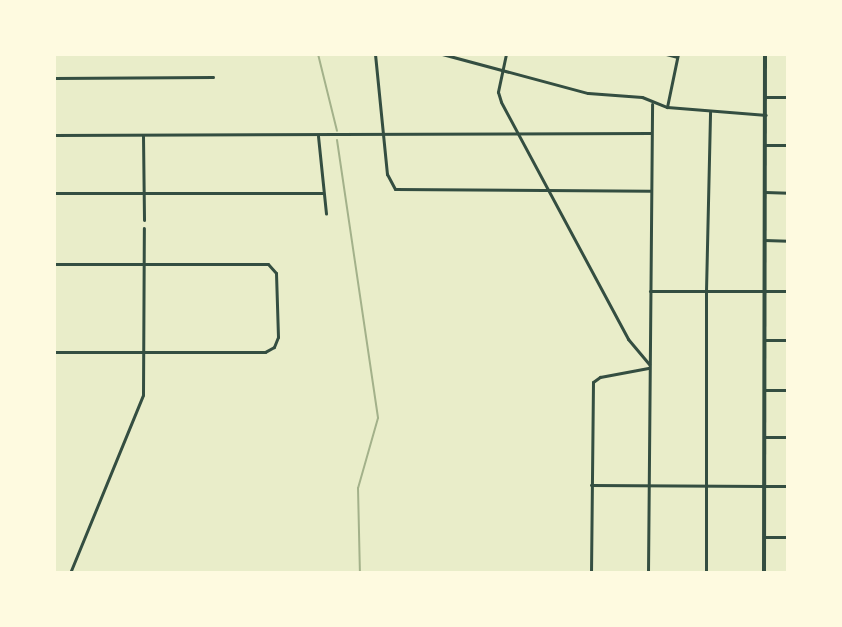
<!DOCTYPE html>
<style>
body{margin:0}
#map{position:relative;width:842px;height:627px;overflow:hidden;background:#e9edc9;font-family:Merriweather,serif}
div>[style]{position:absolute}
.stream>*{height:2px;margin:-1px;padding:0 1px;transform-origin:1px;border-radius:1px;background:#a3b18a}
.minor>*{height:3px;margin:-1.5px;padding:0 1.5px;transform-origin:1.5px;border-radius:1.5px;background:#344e41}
.tertiary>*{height:4px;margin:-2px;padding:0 2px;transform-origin:2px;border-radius:2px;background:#344e41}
span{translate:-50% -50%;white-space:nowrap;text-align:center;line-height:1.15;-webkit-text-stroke:7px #fefae0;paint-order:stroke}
.frame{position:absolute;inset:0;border:56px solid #fefae0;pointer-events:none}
</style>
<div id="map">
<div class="stream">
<i style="left:318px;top:54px;width:79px;rotate:76.1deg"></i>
<i style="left:337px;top:140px;width:281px;rotate:81.6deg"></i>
<i style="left:378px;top:418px;width:73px;rotate:105.9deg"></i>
<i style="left:358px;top:488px;width:85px;rotate:88.7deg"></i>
</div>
<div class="minor">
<i style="left:375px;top:54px;width:121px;rotate:84.3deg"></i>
<i style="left:387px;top:174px;width:17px;rotate:62deg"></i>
<i style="left:395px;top:189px;width:256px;rotate:0.4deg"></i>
<i style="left:442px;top:54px;width:151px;rotate:15deg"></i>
<i style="left:588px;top:93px;width:54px;rotate:4.2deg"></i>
<i style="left:642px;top:97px;width:27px;rotate:22deg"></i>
<i style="left:667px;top:107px;width:99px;rotate:4.6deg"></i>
<i style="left:506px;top:54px;width:39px;rotate:102deg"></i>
<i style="left:498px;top:92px;width:10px;rotate:73deg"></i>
<i style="left:501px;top:102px;width:269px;rotate:61.8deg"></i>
<i style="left:628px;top:339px;width:33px;rotate:50deg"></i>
<i style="left:666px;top:54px;width:11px;rotate:15deg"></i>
<i style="left:54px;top:78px;width:159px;rotate:-0.4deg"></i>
<i style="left:765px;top:97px;width:23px"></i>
<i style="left:667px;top:107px;width:54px;rotate:-78.3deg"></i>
<i style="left:54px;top:135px;width:597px;rotate:-0.19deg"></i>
<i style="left:143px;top:136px;width:84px;rotate:89.3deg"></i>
<i style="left:318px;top:136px;width:78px;rotate:84.1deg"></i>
<i style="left:766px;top:145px;width:22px"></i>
<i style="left:765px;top:192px;width:23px;rotate:2deg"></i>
<i style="left:54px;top:193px;width:269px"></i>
<i style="left:764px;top:240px;width:24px;rotate:2deg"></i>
<i style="left:54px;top:264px;width:214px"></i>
<i style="left:268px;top:264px;width:12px;rotate:48deg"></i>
<i style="left:276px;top:273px;width:64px;rotate:88.2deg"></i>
<i style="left:278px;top:337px;width:11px;rotate:112deg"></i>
<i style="left:274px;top:347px;width:10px;rotate:151deg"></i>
<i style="left:265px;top:352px;width:211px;rotate:180deg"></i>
<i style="left:650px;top:291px;width:138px"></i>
<i style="left:765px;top:340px;width:23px"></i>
<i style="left:765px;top:390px;width:23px"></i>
<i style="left:764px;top:437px;width:24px"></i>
<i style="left:591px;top:485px;width:197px;rotate:0.3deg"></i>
<i style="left:764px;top:537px;width:24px"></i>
<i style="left:70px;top:573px;width:192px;rotate:-67.7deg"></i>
<i style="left:143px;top:395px;width:167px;rotate:-89.7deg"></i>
<i style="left:591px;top:573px;width:191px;rotate:-89.4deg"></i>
<i style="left:593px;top:382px;width:9px;rotate:-36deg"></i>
<i style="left:600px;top:377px;width:49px;rotate:-10.6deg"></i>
<i style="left:648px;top:573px;width:469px;rotate:-89.5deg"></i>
<i style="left:706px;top:573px;width:282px;rotate:-90deg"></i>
<i style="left:706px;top:291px;width:179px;rotate:-88.7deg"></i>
</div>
<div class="tertiary">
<i style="left:764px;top:573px;width:519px;rotate:-89.89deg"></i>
</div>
<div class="frame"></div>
</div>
